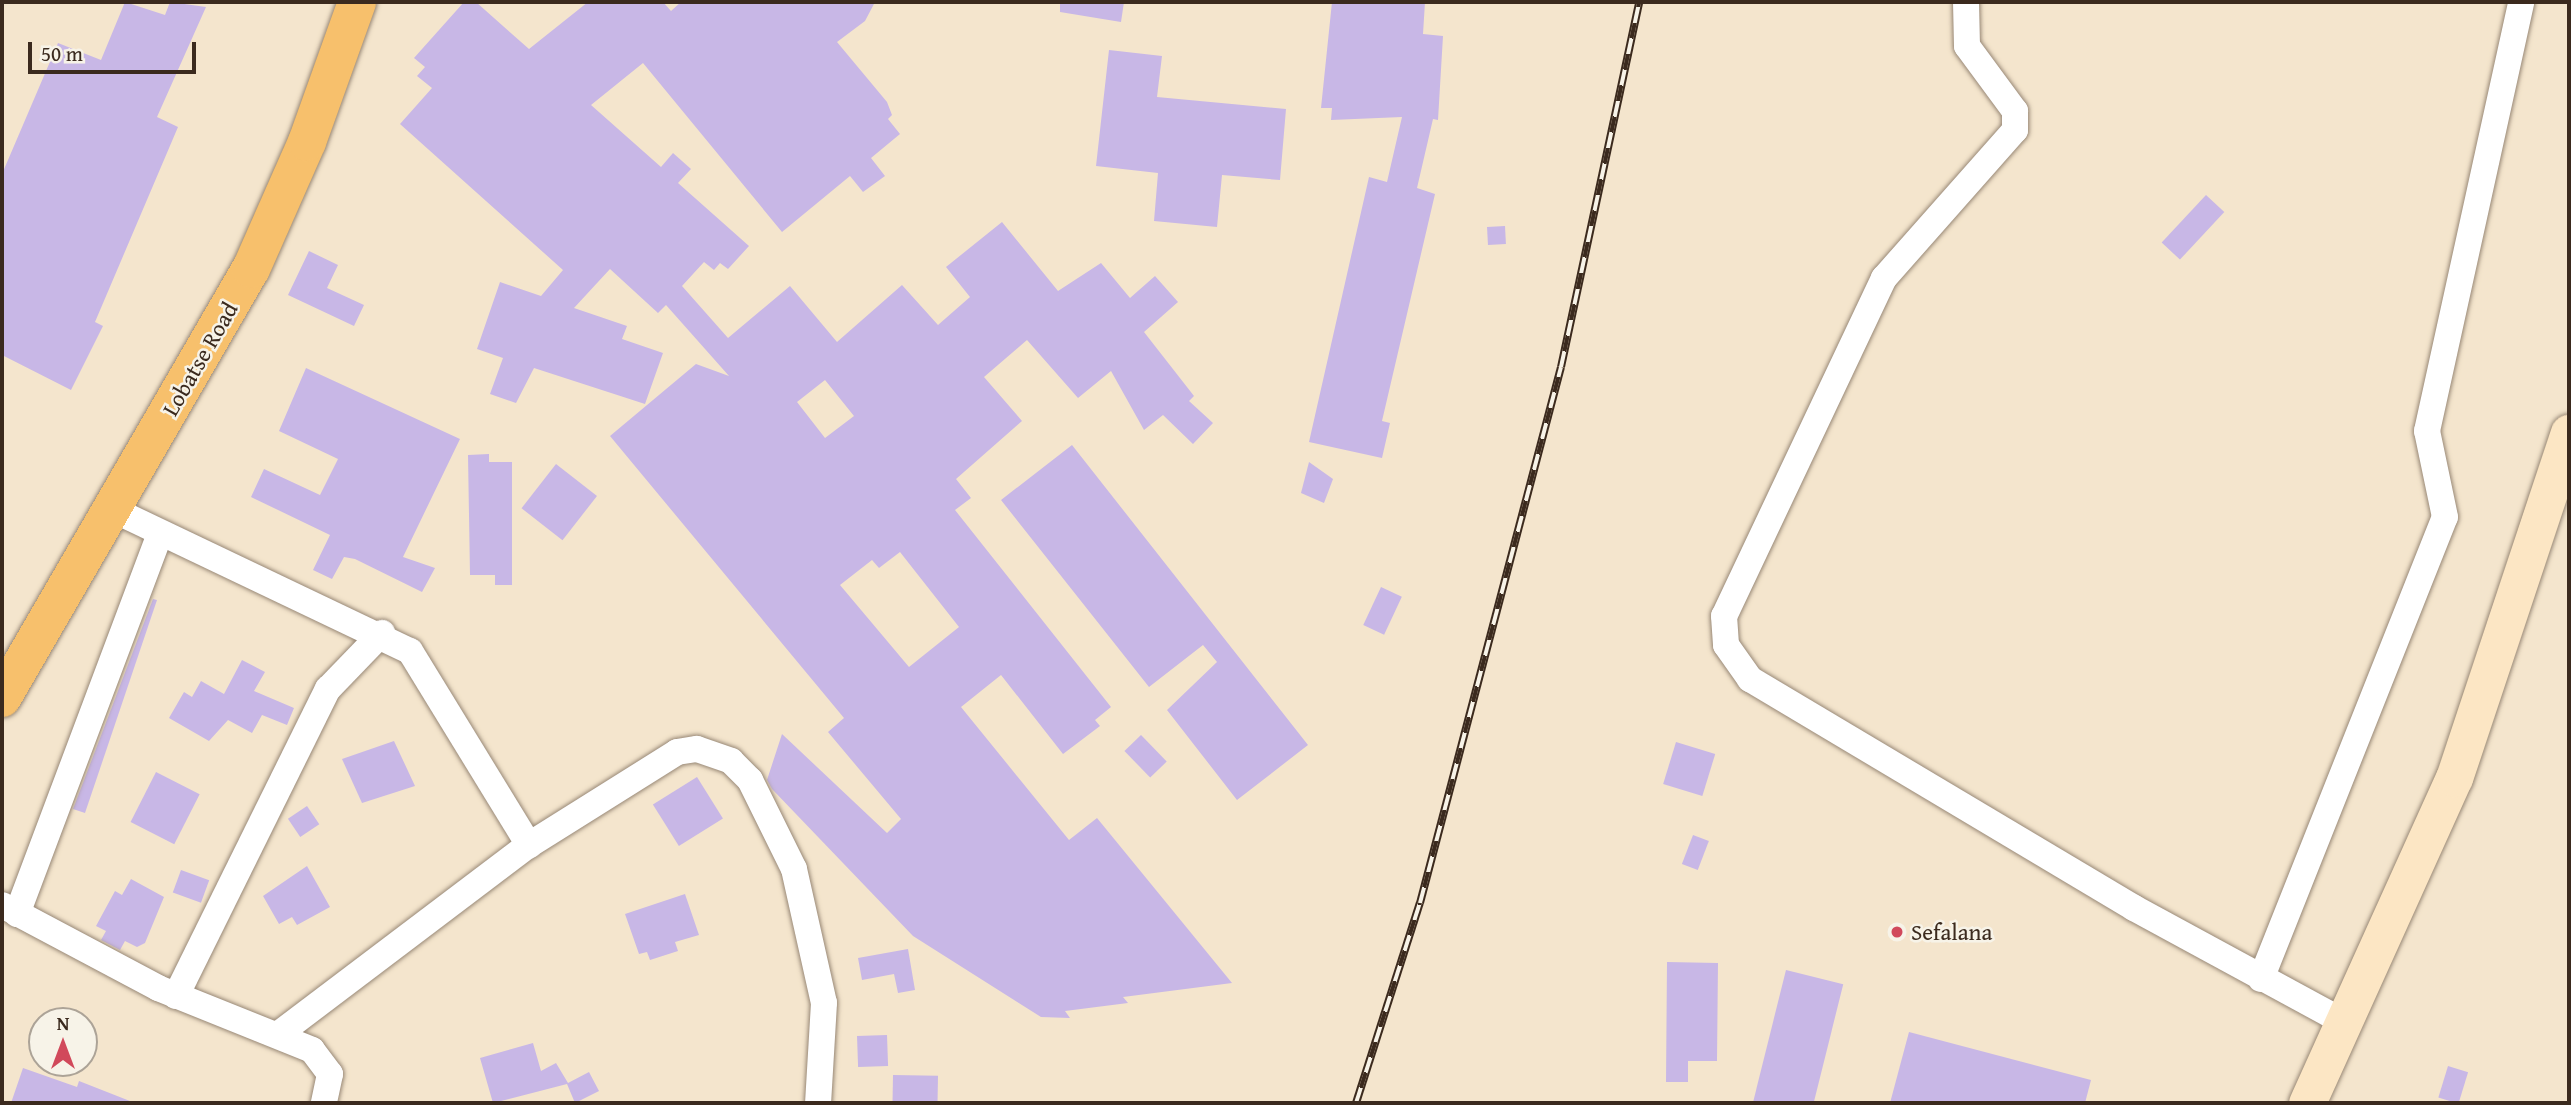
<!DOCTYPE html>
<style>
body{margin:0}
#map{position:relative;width:2571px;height:1105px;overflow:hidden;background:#f4e5cd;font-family:"Gentium Book Plus",serif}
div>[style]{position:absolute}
.building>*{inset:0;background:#c8b7e6;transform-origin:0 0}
.roads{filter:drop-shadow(0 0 2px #988876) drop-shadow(0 0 2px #988876)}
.minor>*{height:26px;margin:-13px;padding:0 13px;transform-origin:13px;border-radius:13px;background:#fff}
.secondary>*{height:37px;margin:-18.5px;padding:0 18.5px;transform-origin:18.5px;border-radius:18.5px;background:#fce6c4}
.trunk>*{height:38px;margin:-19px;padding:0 19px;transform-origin:19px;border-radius:19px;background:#f7c06c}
.rail>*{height:8px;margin-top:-4px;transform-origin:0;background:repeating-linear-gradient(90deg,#f7f3e8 0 16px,#3b2a1e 0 32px);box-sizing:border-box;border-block:2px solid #3b2a1e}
.dots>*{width:19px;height:19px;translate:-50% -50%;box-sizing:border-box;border:4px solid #f7f3e8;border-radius:50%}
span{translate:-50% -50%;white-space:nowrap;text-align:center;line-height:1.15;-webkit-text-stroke:5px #f7f3e8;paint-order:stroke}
.street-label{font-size:23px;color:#3b2a1e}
.poi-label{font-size:23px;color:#3b2a1e}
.left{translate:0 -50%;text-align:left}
.frame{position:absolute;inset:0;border:4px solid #3b2a1e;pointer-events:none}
.north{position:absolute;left:28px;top:1007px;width:70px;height:70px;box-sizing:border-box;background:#f7f3e8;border:2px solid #aca397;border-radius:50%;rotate:0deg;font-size:19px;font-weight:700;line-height:28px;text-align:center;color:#3b2a1e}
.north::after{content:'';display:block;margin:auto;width:24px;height:32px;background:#d1495b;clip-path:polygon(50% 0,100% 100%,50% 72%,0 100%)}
.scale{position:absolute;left:28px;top:42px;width:168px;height:32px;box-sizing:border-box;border:4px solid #3b2a1e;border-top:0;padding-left:9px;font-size:21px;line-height:24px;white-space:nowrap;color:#3b2a1e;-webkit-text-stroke:5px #f7f3e8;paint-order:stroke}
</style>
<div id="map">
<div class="building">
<i style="clip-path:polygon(125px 2px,165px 15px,170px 2px,206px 7px,157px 117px,178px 127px,95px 322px,103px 326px,71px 390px,2px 355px,2px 174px,58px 43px,101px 60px)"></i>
<i style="clip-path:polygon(evenodd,464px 2px,476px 2px,529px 49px,588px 2px,663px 2px,671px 11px,681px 2px,875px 2px,865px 21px,837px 42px,887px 102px,892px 115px,888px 119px,900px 134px,871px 158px,885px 176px,863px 192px,850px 176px,782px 232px,643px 63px,591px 105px,661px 167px,673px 153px,691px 169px,678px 183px,749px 246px,728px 269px,720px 263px,714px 270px,704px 262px,682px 286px,728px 338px,790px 286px,837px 342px,902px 285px,938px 325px,970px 297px,946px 267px,1002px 222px,1058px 291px,1101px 263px,1130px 298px,1155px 276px,1178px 302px,1144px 332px,1194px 396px,1189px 401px,1213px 423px,1193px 444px,1163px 415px,1144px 430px,1111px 371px,1078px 398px,1027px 340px,984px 377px,1022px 421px,956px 479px,971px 498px,955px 510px,1111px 707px,1095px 720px,1100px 726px,1063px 754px,1001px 675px,961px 707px,1069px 840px,1097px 818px,1232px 983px,1123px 997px,1128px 1003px,1065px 1011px,1070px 1018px,1041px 1017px,913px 936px,772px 789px,767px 780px,782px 734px,887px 833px,901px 819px,828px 732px,844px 718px,610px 436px,696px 364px,729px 376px,666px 305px,658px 313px,610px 269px,574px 308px,627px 326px,622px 339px,663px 353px,645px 404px,534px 368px,516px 403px,490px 394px,503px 358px,477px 349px,500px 282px,541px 296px,563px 270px,400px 124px,432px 88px,417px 76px,425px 67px,414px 58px,464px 2px,825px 380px,854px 416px,825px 438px,797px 402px,825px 380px,464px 2px,900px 552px,959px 627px,909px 667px,840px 585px,872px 560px,879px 568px,900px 552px)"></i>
<i style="clip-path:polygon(1060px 2px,1124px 2px,1121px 22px,1060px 12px)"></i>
<i style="clip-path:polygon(1332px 2px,1425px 2px,1423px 34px,1443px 36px,1438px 120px,1433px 119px,1417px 188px,1435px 194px,1382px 421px,1390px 423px,1382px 458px,1309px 442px,1369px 177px,1387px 182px,1402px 117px,1331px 120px,1332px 108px,1321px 108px)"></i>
<i style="clip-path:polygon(1109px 50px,1162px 56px,1157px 97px,1286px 109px,1280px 180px,1222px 175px,1217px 227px,1154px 221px,1158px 173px,1096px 166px)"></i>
<i style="left:2206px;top:195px;width:25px;height:65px;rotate:43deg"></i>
<i style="left:1505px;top:226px;width:18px;height:18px;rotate:87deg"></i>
<i style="clip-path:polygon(309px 251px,338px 265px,327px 288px,364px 305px,354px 326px,288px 295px)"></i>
<i style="clip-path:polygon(306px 368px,460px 439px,403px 557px,435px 568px,422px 592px,355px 559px,344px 557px,332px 579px,313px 570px,330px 535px,251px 497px,264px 469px,320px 495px,338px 459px,279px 431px)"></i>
<i style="clip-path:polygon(1072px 445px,1308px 745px,1237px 800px,1167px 710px,1217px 662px,1203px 645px,1149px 687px,1001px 500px)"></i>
<i style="clip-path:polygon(489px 454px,489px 462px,512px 462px,512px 585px,495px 585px,495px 575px,470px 575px,468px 455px)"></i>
<i style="clip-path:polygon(1309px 462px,1333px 479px,1324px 503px,1301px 493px)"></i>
<i style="left:556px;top:464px;width:52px;height:56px;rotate:38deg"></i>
<i style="left:1381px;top:587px;width:23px;height:42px;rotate:25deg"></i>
<i style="clip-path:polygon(153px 599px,157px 600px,85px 813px,73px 809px)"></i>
<i style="clip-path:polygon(242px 660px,265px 672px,254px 691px,294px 708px,287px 725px,262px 715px,252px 733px,228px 720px,209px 741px,169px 718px,184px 692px,192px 697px,201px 681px,224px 694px)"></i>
<i style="left:1141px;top:735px;width:37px;height:23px;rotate:46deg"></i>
<i style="clip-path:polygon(394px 741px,415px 786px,362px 803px,342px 759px)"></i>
<i style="left:1676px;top:742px;width:41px;height:44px;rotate:17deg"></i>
<i style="left:156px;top:772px;width:49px;height:56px;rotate:27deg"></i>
<i style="left:697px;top:777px;width:49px;height:52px;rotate:58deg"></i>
<i style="left:307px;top:806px;width:22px;height:23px;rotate:56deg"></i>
<i style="left:1693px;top:835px;width:17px;height:31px;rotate:21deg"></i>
<i style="clip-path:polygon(307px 866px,330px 907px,297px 925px,292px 917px,279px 924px,263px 896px)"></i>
<i style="left:181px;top:870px;width:30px;height:24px;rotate:20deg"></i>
<i style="clip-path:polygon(131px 879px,164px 897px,145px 943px,137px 947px,125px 941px,120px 950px,101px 940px,106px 931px,96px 926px,115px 891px,122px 895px)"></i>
<i style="clip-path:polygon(685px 894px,699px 935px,675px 942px,678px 951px,650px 960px,647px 952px,639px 954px,625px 914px)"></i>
<i style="clip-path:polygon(908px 949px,915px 990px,898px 993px,894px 974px,862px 980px,858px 958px)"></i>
<i style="clip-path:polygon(1667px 962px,1718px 963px,1717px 1061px,1688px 1061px,1688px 1082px,1666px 1082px)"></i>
<i style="left:1786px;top:970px;width:59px;height:137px;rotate:14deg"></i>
<i style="clip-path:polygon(1909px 1032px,2091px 1080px,2085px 1103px,1890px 1103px)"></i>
<i style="left:887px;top:1035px;width:31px;height:30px;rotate:88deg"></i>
<i style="clip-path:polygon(533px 1043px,541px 1071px,556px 1063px,568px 1083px,589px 1072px,599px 1091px,575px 1103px,567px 1084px,493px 1103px,480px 1058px)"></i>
<i style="left:2448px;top:1066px;width:21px;height:33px;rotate:17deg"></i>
<i style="clip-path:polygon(23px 1068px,77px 1087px,79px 1081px,135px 1103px,11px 1103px)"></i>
<i style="left:893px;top:1075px;width:45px;height:28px;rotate:1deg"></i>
</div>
<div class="roads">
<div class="minor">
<i style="left:1966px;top:2px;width:44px;rotate:88.7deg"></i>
<i style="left:1967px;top:46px;width:81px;rotate:53.6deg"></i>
<i style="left:2015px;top:111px;width:19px;rotate:90deg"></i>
<i style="left:2015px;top:130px;width:198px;rotate:131.5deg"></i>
<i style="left:1884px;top:278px;width:374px;rotate:115.3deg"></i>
<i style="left:1724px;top:616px;width:29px;rotate:86deg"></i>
<i style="left:1726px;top:645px;width:42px;rotate:54.8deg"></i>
<i style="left:1750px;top:679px;width:447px;rotate:30.8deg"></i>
<i style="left:2134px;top:908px;width:239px;rotate:28.5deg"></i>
<i style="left:112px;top:509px;width:330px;rotate:25.5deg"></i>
<i style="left:410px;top:651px;width:228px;rotate:58.5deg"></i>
<i style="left:2px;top:905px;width:177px;rotate:28deg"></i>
<i style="left:158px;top:988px;width:166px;rotate:21.9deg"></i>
<i style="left:312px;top:1050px;width:30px;rotate:53deg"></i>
<i style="left:330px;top:1074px;width:30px;rotate:102deg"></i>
<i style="left:17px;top:914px;width:406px;rotate:-69.4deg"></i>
<i style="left:2261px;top:979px;width:497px;rotate:-68.3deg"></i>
<i style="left:2445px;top:517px;width:88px;rotate:-101.8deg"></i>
<i style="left:2427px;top:431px;width:439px;rotate:-77.6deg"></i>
<i style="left:176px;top:996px;width:343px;rotate:-63.7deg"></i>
<i style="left:328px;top:689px;width:78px;rotate:-46deg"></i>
<i style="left:280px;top:1033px;width:312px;rotate:-37.1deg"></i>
<i style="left:529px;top:845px;width:175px;rotate:-32.1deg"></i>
<i style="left:677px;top:752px;width:20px;rotate:-9deg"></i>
<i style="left:697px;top:749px;width:36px;rotate:19deg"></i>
<i style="left:731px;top:761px;width:27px;rotate:45deg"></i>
<i style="left:750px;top:780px;width:99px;rotate:63.7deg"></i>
<i style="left:794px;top:869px;width:137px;rotate:77.4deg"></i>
<i style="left:824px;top:1003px;width:100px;rotate:93.4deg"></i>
</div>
<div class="secondary">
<i style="left:2307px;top:1103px;width:357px;rotate:-65.7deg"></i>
<i style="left:2454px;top:778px;width:364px;rotate:-71.6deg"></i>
</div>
<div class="trunk">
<i style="left:2px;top:698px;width:496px;rotate:-59.9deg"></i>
<i style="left:251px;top:269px;width:139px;rotate:-66.2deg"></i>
<i style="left:307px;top:142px;width:149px;rotate:-70.3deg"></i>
</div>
</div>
<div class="rail">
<i style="left:1356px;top:1103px;width:210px;rotate:-72.3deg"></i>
<i style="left:1420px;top:903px;width:554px;rotate:-75.26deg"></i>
<i style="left:1561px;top:367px;width:373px;rotate:-77.9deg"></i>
</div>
<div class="dots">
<i style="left:1897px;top:932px;background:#d1495b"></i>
</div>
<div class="street-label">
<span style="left:200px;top:359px;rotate:-60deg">Lobatse Road</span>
</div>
<div class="poi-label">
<span class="left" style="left:1911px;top:932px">Sefalana</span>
</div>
<div class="frame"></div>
<div class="north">N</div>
<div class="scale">50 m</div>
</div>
